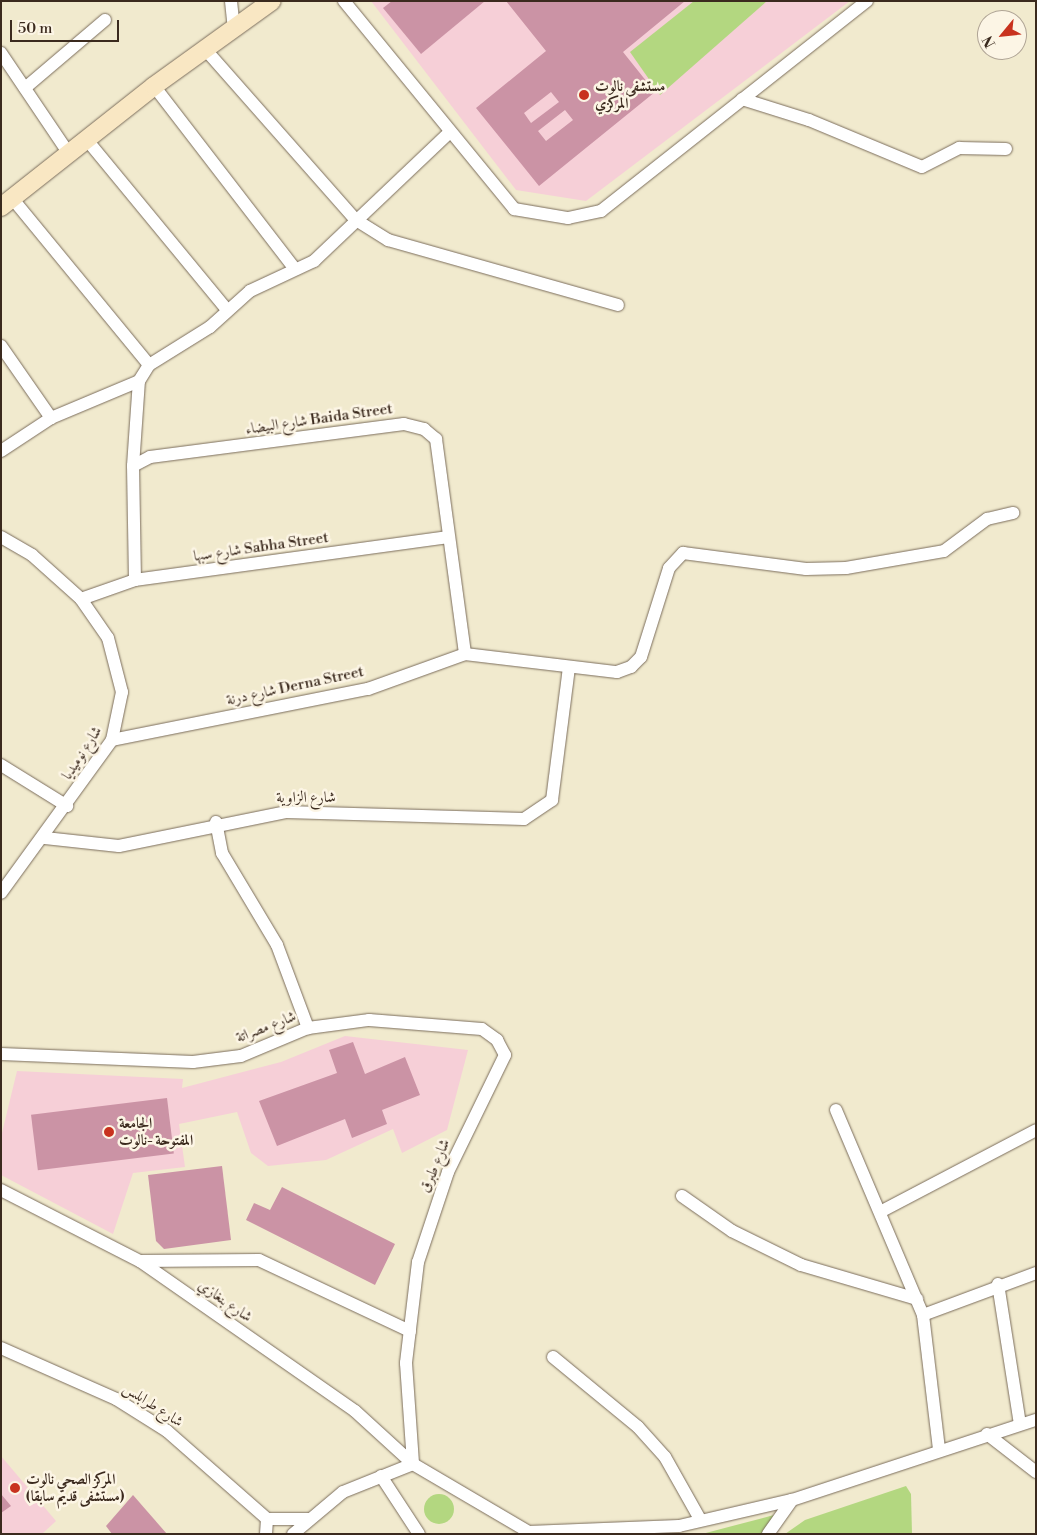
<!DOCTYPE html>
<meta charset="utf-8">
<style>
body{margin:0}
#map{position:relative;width:1037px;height:1535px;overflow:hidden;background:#f1eace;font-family:"Libre Bodoni",Amiri,serif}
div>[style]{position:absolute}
.built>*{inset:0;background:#f6cfd7}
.green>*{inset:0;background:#b3d780}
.round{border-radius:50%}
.building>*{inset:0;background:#cb93a5;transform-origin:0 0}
.roads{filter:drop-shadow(0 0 1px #7b6d5c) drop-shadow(0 0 1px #7b6d5c)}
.minor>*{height:12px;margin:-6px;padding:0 6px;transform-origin:6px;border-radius:6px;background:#fff}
.secondary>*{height:18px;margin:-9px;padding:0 9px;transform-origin:9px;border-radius:9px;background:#f9e7c3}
.dots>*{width:14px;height:14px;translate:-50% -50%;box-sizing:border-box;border:2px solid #fcf5e5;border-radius:50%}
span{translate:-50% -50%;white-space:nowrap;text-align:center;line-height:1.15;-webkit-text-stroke:5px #fcf5e5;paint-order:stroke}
.poi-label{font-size:15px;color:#3b2a1e;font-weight:700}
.left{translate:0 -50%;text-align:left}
.street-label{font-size:15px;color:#3b2a1e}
.frame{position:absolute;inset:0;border:2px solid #3b2a1e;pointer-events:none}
.north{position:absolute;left:977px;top:10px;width:50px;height:50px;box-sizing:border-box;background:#fcf5e5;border:1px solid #afa495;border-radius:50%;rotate:242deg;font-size:14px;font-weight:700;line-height:20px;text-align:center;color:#3b2a1e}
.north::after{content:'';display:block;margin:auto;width:18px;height:22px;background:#c8321e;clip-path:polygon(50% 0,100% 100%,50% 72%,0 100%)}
.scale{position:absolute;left:10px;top:20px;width:109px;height:22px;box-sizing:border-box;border:2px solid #3b2a1e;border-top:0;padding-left:6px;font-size:15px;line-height:18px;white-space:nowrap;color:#3b2a1e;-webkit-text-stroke:4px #fcf5e5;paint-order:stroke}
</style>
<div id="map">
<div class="built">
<i style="clip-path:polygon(371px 1px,850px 1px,586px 201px,516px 190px)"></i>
<i style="clip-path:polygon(345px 1036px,468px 1050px,447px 1130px,402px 1153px,393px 1129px,326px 1160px,268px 1166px,251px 1153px,237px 1112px,179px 1124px,185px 1167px,133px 1173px,113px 1234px,1px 1175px,1px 1137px,17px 1071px,183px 1079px,182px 1088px,281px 1062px)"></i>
<i style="clip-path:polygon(1px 1456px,56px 1521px,42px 1534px,1px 1534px)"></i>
</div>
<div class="green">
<i style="clip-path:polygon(694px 1px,767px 1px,660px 95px,630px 52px)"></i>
<i style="clip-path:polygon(906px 1486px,911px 1494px,912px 1534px,785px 1534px,805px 1520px)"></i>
<i class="round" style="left:424px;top:1494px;width:30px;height:30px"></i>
<i style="clip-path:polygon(774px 1515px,763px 1534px,702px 1534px)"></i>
</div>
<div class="building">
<i style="clip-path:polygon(392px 1px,485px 1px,421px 54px,383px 8px)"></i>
<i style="clip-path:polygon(evenodd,506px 1px,685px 1px,623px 52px,655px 92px,539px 186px,476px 108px,546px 51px,506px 1px,551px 92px,559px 102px,531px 123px,524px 113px,551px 92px,506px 1px,565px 110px,573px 120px,546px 141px,538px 131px,565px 110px)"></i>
<i style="clip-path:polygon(353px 1042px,365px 1074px,405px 1057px,420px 1095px,382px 1110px,387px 1124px,352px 1138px,345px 1119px,277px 1146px,259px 1101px,337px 1073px,329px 1050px)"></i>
<i style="left:167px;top:1098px;width:56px;height:137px;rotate:83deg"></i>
<i style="clip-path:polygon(222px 1166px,231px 1240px,164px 1249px,156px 1241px,148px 1175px)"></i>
<i style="clip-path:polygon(282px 1187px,395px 1244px,375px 1285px,246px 1220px,254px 1203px,270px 1210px)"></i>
<i style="clip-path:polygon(1px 1494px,11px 1506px,1px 1513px)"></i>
<i style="clip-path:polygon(133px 1495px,167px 1534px,112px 1534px,106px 1526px)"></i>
</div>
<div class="roads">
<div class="minor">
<i style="left:231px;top:1px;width:29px;rotate:84deg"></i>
<i style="left:344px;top:1px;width:269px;rotate:50.7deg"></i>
<i style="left:514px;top:209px;width:55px;rotate:9.5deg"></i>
<i style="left:568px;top:218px;width:34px;rotate:-12deg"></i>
<i style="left:601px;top:211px;width:339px;rotate:-38.3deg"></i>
<i style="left:205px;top:49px;width:228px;rotate:48.6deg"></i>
<i style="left:356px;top:220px;width:38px;rotate:32deg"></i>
<i style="left:388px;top:240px;width:239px;rotate:15.8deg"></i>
<i style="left:1px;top:53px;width:122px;rotate:56deg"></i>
<i style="left:154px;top:86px;width:231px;rotate:52.4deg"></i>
<i style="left:25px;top:88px;width:105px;rotate:-40.4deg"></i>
<i style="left:742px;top:99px;width:70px;rotate:17.4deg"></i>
<i style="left:809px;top:120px;width:122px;rotate:22.6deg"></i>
<i style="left:922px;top:167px;width:42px;rotate:-27.2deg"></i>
<i style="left:959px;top:148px;width:47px;rotate:1.2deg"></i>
<i style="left:87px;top:140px;width:220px;rotate:50.5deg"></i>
<i style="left:12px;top:198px;width:216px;rotate:50.6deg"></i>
<i style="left:149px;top:365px;width:72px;rotate:-31.9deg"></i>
<i style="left:210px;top:327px;width:54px;rotate:-42deg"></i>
<i style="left:250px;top:291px;width:71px;rotate:-25.1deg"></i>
<i style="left:314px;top:261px;width:187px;rotate:-43.5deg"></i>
<i style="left:1px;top:346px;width:88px;rotate:55.2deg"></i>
<i style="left:1px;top:451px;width:60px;rotate:-33.4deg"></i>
<i style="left:51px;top:418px;width:95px;rotate:-22.8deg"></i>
<i style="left:133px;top:466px;width:85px;rotate:-86deg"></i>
<i style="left:139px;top:381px;width:19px;rotate:-58deg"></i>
<i style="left:1px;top:537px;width:36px;rotate:30deg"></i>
<i style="left:32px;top:555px;width:66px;rotate:41.9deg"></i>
<i style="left:81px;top:599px;width:47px;rotate:55.3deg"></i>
<i style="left:108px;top:638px;width:56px;rotate:75.5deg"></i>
<i style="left:122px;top:692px;width:49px;rotate:101.8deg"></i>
<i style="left:112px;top:740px;width:189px;rotate:126deg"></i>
<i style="left:135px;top:580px;width:114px;rotate:-91deg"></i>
<i style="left:133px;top:466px;width:19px;rotate:-28deg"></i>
<i style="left:150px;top:457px;width:256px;rotate:-7.4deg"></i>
<i style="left:404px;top:424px;width:21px;rotate:14deg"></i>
<i style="left:424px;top:429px;width:16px;rotate:40deg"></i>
<i style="left:436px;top:439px;width:217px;rotate:82.3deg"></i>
<i style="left:81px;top:599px;width:57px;rotate:-19.4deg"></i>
<i style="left:135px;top:580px;width:316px;rotate:-7.8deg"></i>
<i style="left:112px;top:740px;width:261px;rotate:-11.3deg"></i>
<i style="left:368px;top:689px;width:103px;rotate:-19.8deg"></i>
<i style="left:465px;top:654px;width:153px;rotate:6.8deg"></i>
<i style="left:617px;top:672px;width:15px;rotate:-20deg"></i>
<i style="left:631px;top:667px;width:14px;rotate:-45deg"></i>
<i style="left:641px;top:657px;width:93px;rotate:-72.5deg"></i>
<i style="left:669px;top:568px;width:21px;rotate:-47deg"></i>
<i style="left:683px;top:553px;width:124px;rotate:7.4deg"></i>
<i style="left:806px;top:569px;width:40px;rotate:-1.4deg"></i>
<i style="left:846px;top:568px;width:99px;rotate:-9.8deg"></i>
<i style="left:944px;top:551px;width:54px;rotate:-36.7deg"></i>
<i style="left:987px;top:519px;width:27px;rotate:-13deg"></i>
<i style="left:1px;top:765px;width:78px;rotate:31.8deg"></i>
<i style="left:216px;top:822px;width:32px;rotate:79deg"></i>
<i style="left:222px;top:853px;width:107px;rotate:59.1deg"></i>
<i style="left:277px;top:945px;width:89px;rotate:69.5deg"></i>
<i style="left:45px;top:838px;width:74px;rotate:6.2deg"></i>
<i style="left:119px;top:846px;width:170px;rotate:-11.5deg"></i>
<i style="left:286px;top:812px;width:238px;rotate:1.7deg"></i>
<i style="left:524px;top:819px;width:34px;rotate:-34deg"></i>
<i style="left:552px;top:800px;width:133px;rotate:-82.7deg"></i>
<i style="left:1px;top:1054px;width:192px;rotate:2.4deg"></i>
<i style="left:193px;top:1062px;width:48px;rotate:-7.1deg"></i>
<i style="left:241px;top:1056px;width:73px;rotate:-22.7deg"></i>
<i style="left:308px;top:1028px;width:62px;rotate:-7.5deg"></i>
<i style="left:369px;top:1020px;width:113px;rotate:4.6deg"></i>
<i style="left:482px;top:1029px;width:19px;rotate:36deg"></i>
<i style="left:497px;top:1040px;width:17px;rotate:62deg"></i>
<i style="left:505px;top:1055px;width:130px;rotate:116deg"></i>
<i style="left:448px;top:1172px;width:95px;rotate:108.4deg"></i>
<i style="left:418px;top:1262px;width:102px;rotate:96.8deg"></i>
<i style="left:406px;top:1363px;width:101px;rotate:86deg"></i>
<i style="left:836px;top:1110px;width:223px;rotate:67deg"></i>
<i style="left:923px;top:1315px;width:135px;rotate:83.2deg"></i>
<i style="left:1px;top:1190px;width:156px;rotate:27.1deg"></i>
<i style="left:140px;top:1261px;width:262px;rotate:34.9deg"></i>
<i style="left:355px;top:1411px;width:79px;rotate:42.4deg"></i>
<i style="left:413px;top:1464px;width:134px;rotate:30.4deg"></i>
<i style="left:529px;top:1532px;width:150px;rotate:-2.3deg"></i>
<i style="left:679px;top:1526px;width:116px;rotate:-13deg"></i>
<i style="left:792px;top:1500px;width:257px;rotate:-18.2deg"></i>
<i style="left:682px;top:1196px;width:61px;rotate:35deg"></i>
<i style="left:732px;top:1231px;width:77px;rotate:26.2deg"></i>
<i style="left:801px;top:1265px;width:121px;rotate:16.3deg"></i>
<i style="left:880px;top:1212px;width:176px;rotate:-27.7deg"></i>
<i style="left:140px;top:1261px;width:119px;rotate:-0.5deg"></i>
<i style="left:259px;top:1260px;width:167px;rotate:25.2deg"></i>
<i style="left:998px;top:1284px;width:142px;rotate:81.1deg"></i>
<i style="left:923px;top:1315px;width:121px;rotate:-20.4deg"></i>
<i style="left:1px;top:1348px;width:126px;rotate:23.9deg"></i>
<i style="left:116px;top:1399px;width:60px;rotate:32.1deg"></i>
<i style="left:167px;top:1431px;width:133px;rotate:41.3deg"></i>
<i style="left:553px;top:1357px;width:110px;rotate:39.5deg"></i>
<i style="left:638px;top:1427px;width:40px;rotate:48deg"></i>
<i style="left:665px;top:1457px;width:71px;rotate:60.6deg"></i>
<i style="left:987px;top:1434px;width:62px;rotate:37.8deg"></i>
<i style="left:381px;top:1476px;width:69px;rotate:56.8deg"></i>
<i style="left:267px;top:1519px;width:42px"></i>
<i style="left:266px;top:1534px;width:15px;rotate:-86deg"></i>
<i style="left:293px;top:1534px;width:65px;rotate:-40deg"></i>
<i style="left:343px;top:1492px;width:75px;rotate:-21.8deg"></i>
<i style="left:768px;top:1534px;width:42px;rotate:-54.8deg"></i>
</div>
<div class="secondary">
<i style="left:1px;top:207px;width:195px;rotate:-38.3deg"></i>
<i style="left:154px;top:86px;width:145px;rotate:-35.8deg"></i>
</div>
</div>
<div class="dots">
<i style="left:584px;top:95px;background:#c8321e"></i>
<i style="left:109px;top:1132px;background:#c8321e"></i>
<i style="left:15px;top:1488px;background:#c8321e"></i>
</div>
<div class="poi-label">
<span class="left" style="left:595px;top:95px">مستشفى نالوت<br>المركزي</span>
<span class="left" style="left:119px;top:1132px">الجامعة<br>المفتوحة -نالوت</span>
<span class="left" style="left:26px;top:1488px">المركز الصحي نالوت<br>(مستشفى قديم سابقا)</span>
</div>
<div class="street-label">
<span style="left:319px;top:419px;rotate:-8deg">شارع البيضاء Baida Street</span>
<span style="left:261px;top:547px;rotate:-8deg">شارع سبها Sabha Street</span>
<span style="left:295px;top:686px;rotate:-12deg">شارع درنة Derna Street</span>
<span style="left:82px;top:753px;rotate:-57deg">شارع نوميديا</span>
<span style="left:306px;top:798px">شارع الزاوية</span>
<span style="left:266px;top:1027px;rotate:-21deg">شارع مصراتة</span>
<span style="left:435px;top:1166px;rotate:-68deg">شارع طبرق</span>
<span style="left:225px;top:1301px;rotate:35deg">شارع بنغازي</span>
<span style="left:153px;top:1405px;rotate:33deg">شارع طرابلس</span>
</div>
<div class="frame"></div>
<div class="north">N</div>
<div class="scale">50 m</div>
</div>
